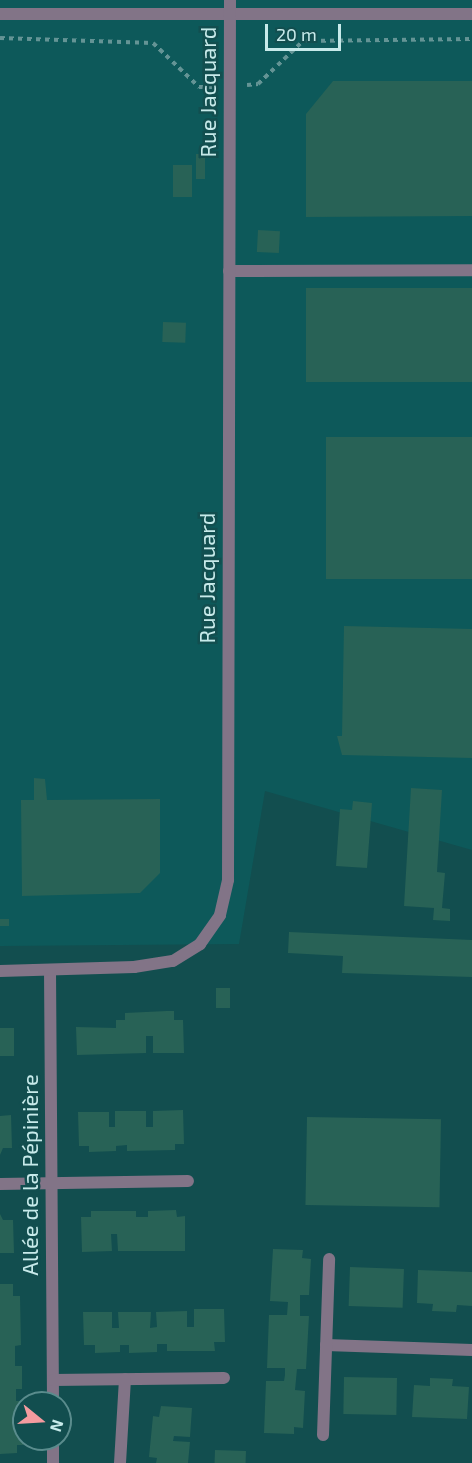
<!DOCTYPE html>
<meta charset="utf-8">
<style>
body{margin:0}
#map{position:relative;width:472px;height:1463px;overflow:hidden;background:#124e4f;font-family:"Exo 2",sans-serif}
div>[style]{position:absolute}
.built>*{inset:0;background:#0d595a}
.building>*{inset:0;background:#286256;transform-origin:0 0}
.path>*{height:4px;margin-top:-2px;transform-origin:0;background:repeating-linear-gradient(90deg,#649495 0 4.5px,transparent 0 9px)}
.service>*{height:12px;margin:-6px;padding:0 6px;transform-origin:6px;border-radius:6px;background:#827487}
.minor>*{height:12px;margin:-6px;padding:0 6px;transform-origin:6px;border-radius:6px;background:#827487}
span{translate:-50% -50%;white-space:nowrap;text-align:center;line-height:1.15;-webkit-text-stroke:5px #124e4f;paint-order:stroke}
.street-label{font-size:22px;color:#c7eaea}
.north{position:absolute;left:12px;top:1391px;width:60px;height:60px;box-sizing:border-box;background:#124e4f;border:2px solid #5a8c8d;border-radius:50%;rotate:108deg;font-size:16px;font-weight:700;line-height:24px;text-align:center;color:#c7eaea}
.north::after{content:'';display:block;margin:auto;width:21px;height:27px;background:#f49b9f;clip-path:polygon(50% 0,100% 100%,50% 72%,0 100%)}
.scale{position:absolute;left:265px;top:24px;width:76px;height:27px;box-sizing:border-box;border:3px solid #c7eaea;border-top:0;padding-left:8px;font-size:18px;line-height:21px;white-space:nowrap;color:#c7eaea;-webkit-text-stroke:4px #124e4f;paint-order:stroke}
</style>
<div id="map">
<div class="built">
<i style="clip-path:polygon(0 0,472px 0,472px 850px,265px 791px,239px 944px,0 946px)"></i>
</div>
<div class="building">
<i style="clip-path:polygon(333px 81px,472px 81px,472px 216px,306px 217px,306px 114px)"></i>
<i style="left:196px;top:154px;width:9px;height:25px"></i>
<i style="left:173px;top:165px;width:19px;height:32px"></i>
<i style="left:258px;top:230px;width:22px;height:22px;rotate:3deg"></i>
<i style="left:306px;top:288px;width:166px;height:94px"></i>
<i style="left:163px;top:322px;width:23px;height:20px;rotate:2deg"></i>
<i style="left:326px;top:437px;width:146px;height:142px"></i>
<i style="clip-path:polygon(344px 626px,472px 629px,472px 758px,342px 755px,337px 736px,342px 736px)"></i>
<i style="clip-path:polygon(34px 778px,45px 779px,47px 800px,160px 799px,160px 873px,140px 893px,22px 896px,21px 800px,34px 800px)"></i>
<i style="clip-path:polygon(411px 788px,442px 790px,437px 872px,445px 873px,442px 908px,450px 909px,450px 921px,433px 920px,434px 908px,404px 906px)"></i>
<i style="clip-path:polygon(353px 801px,372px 803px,367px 868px,336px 866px,340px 809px,352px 810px)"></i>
<i style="left:0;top:919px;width:9px;height:7px"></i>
<i style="clip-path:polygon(289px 932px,472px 940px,472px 977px,342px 973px,343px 956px,288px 953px)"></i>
<i style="left:230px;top:988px;width:20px;height:14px;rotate:90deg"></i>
<i style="clip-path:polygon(167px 1011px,174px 1011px,174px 1020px,183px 1020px,184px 1053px,153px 1053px,153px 1036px,146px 1036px,146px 1053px,77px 1055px,76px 1027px,116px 1028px,116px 1020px,125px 1020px,125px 1013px)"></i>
<i style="left:0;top:1028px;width:14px;height:28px"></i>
<i style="clip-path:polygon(183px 1110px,184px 1144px,175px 1144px,175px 1150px,127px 1151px,127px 1145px,116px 1146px,116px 1151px,89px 1152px,89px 1146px,79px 1146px,78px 1112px,109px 1112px,109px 1127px,115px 1127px,115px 1111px,146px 1111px,146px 1127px,153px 1127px,153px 1111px)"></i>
<i style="clip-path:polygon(11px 1115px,12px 1148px,3px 1148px,0 1155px,0 1116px)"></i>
<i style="left:307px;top:1117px;width:134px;height:88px;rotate:1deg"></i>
<i style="clip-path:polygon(176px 1210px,177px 1217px,185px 1216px,185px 1251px,118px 1251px,117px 1234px,111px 1234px,112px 1251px,82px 1252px,81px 1217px,91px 1217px,91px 1211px,136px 1211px,136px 1217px,148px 1217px,148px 1211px)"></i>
<i style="clip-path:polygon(0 1214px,3px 1220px,13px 1220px,14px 1253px,0 1253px)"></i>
<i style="clip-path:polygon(273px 1249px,303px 1250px,302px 1258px,311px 1259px,309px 1295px,300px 1295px,300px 1316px,309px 1316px,306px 1369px,297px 1369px,295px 1390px,305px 1391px,303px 1428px,294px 1427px,294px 1434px,264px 1433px,266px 1381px,284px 1381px,285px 1375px,285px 1368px,267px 1368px,269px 1315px,287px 1315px,288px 1302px,270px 1301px)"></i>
<i style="left:350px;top:1267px;width:54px;height:39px;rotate:2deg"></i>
<i style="clip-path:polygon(418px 1270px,472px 1272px,472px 1306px,457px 1305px,456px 1312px,432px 1311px,433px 1304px,417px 1303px)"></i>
<i style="clip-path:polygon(0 1284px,13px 1284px,13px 1296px,20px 1296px,21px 1345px,15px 1346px,15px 1366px,22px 1366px,22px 1389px,16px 1389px,16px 1401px,23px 1401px,23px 1445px,17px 1445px,17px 1453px,0 1454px)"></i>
<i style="clip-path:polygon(194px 1309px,224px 1309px,225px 1342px,214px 1342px,215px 1351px,167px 1351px,167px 1344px,157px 1344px,157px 1352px,129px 1353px,129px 1345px,120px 1345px,120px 1352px,95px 1353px,95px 1345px,84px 1345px,83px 1312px,112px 1312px,112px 1328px,119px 1328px,118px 1312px,151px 1312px,150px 1328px,157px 1327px,156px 1312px,187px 1311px,187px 1327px,194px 1327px)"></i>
<i style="left:344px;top:1377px;width:53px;height:37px;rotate:1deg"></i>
<i style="clip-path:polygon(430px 1378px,453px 1379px,452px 1386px,469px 1387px,467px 1419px,412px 1417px,414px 1385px,430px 1386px)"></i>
<i style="clip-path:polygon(161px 1406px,192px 1408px,190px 1437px,174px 1436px,173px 1441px,190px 1442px,188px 1463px,156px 1463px,157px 1458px,149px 1457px,153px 1416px,159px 1417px)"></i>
<i style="left:215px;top:1450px;width:31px;height:13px;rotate:2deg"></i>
</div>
<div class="path">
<i style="left:0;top:38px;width:153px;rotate:1.9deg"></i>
<i style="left:153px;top:43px;width:64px;rotate:43.7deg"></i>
<i style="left:199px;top:87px;width:14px"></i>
<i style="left:247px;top:85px;width:11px;rotate:-5deg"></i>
<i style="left:258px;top:84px;width:62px;rotate:-43.7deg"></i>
<i style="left:303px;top:41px;width:169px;rotate:-0.7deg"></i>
</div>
<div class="service">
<i style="left:229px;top:271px;width:243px;rotate:-0.2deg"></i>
</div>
<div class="minor">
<i style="left:0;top:14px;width:472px"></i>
<i style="left:50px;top:970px;width:433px;rotate:89.6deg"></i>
<i style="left:0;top:971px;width:134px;rotate:-1.7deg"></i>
<i style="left:134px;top:967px;width:39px;rotate:-9deg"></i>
<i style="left:173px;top:961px;width:32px;rotate:-32deg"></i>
<i style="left:200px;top:944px;width:35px;rotate:-55deg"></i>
<i style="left:220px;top:915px;width:36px;rotate:-77deg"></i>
<i style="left:228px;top:880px;width:880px;rotate:-89.87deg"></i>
<i style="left:0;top:1184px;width:188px;rotate:-0.9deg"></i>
<i style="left:326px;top:1345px;width:146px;rotate:2deg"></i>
<i style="left:53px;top:1380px;width:171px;rotate:-0.7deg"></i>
<i style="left:323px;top:1435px;width:176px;rotate:-88deg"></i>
<i style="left:53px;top:1439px;width:24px;rotate:90deg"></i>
<i style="left:120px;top:1463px;width:84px;rotate:-86.6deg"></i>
</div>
<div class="street-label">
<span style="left:208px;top:92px;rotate:-90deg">Rue Jacquard</span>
<span style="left:207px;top:578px;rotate:-90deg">Rue Jacquard</span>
<span style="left:30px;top:1175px;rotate:-90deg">Allée de la Pépinière</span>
</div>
<div class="north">N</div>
<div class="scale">20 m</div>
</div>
